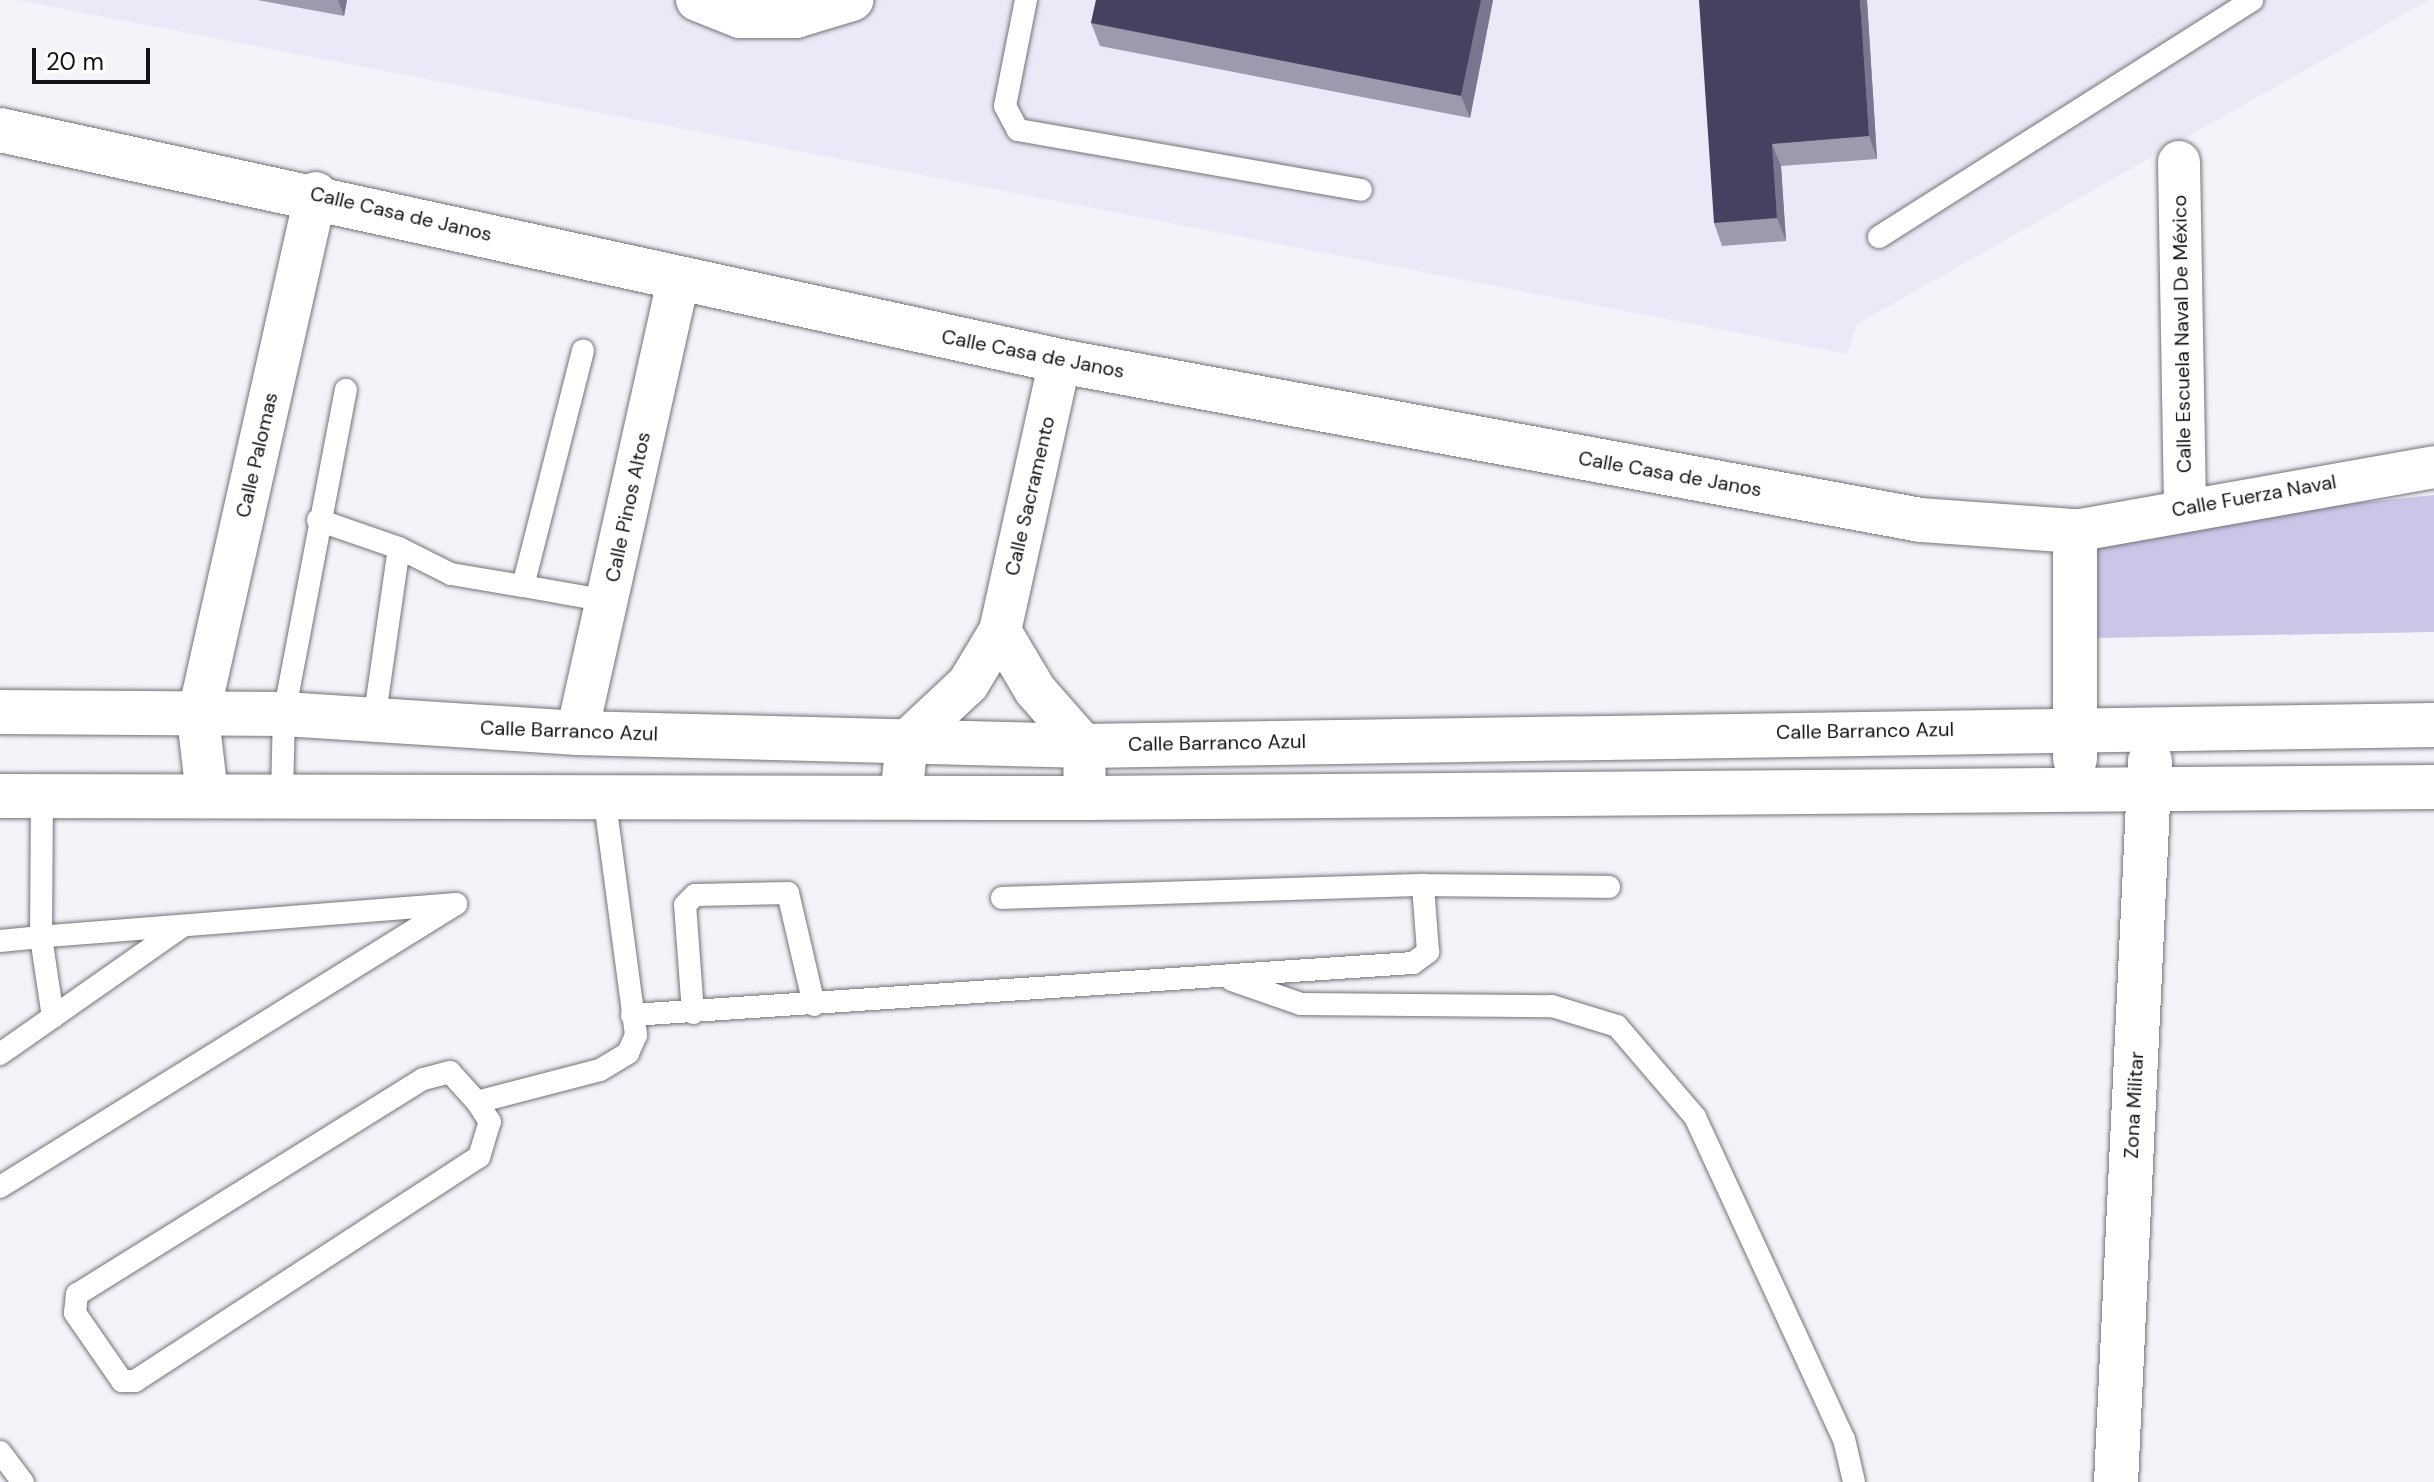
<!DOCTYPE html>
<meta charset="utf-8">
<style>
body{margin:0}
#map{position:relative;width:2434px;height:1482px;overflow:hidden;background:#f3f3f9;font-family:"DM Sans",sans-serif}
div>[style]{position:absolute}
.built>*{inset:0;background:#ebe9f7}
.green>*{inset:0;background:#cbc5e7}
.roads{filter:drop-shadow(0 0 2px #737278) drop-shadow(0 0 2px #737278)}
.lane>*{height:22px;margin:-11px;padding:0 11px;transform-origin:11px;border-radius:11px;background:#fff}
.street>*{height:42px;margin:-21px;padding:0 21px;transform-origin:21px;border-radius:21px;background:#fff}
.secondary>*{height:44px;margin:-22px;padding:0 22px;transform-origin:22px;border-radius:22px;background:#fff}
.wall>*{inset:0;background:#9d9aad}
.shaded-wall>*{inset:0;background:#7b768f}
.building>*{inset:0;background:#474061}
span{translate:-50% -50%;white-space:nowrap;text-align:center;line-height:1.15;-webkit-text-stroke:8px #fff;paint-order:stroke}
.street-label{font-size:20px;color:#131315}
.scale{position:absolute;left:32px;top:48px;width:118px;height:36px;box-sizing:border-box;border:4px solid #131315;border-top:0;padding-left:10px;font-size:24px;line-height:28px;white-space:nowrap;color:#131315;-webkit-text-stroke:6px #fff;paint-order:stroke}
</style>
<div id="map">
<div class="built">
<i style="clip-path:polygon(17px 0,2429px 0,1857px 324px,1847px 354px)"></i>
</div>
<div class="green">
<i style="clip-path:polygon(2434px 495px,2434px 632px,2097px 638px,2086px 531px)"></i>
</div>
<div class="roads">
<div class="lane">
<i style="left:1026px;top:0;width:108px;rotate:101.2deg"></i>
<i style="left:1005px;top:106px;width:27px;rotate:62deg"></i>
<i style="left:1018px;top:130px;width:348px;rotate:9.9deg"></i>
<i style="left:1879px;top:237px;width:442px;rotate:-32.4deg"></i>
<i style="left:318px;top:520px;width:86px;rotate:19.1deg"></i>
<i style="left:523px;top:586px;width:85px;rotate:10.1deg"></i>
<i style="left:374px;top:721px;width:175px;rotate:-81.8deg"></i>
<i style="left:399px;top:548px;width:58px;rotate:26.6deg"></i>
<i style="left:451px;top:574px;width:73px;rotate:9.5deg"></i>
<i style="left:523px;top:586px;width:243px;rotate:-75.7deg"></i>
<i style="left:282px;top:795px;width:81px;rotate:-88.6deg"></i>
<i style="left:284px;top:714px;width:330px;rotate:-79.2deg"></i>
<i style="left:1002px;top:898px;width:421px;rotate:-1.8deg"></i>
<i style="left:0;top:941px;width:41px;rotate:-5.6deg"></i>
<i style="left:41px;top:937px;width:142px;rotate:-89.6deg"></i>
<i style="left:1232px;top:980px;width:73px;rotate:19.2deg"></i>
<i style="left:1301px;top:1004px;width:251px;rotate:0.5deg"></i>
<i style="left:1552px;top:1006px;width:68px;rotate:17.1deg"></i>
<i style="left:1617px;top:1026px;width:120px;rotate:49.4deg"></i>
<i style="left:1695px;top:1117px;width:355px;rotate:65.2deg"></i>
<i style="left:1844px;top:1439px;width:44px;rotate:76.9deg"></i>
<i style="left:693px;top:1013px;width:108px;rotate:-94.2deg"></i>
<i style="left:685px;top:905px;width:14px;rotate:-45deg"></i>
<i style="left:695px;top:895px;width:93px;rotate:-1.2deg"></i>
<i style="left:788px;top:893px;width:115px;rotate:76.9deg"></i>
<i style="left:632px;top:1015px;width:783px;rotate:-3.81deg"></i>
<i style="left:1413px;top:963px;width:19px;rotate:-36deg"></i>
<i style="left:1428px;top:952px;width:67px;rotate:-94.3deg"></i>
<i style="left:1423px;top:885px;width:186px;rotate:0.6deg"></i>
<i style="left:0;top:1054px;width:223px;rotate:-35deg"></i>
<i style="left:477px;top:1102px;width:40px;rotate:-132deg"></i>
<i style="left:450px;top:1072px;width:28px;rotate:165deg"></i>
<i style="left:423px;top:1079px;width:407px;rotate:148.1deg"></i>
<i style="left:77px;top:1294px;width:19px;rotate:96deg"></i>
<i style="left:75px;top:1313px;width:83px;rotate:55.3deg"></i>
<i style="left:122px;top:1381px;width:13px"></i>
<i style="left:135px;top:1381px;width:411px;rotate:-33.1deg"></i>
<i style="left:479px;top:1157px;width:37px;rotate:-73deg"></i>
<i style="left:490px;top:1122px;width:24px;rotate:-123deg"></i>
<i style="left:477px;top:1102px;width:127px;rotate:-14.6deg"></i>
<i style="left:600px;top:1070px;width:33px;rotate:-31deg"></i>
<i style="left:628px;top:1053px;width:20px;rotate:-66deg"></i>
<i style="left:636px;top:1035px;width:241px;rotate:-97.6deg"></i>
<i style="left:0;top:1187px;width:537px;rotate:-31.82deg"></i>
<i style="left:456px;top:904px;width:416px;rotate:175.5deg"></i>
<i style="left:41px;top:937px;width:81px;rotate:81.5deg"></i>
<i style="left:0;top:1452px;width:38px;rotate:53deg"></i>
</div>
<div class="street">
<i style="left:697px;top:0;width:46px;rotate:21.6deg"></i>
<i style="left:740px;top:17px;width:56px"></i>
<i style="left:796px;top:17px;width:59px;rotate:-16.9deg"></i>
<i style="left:2179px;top:162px;width:344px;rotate:89deg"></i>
<i style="left:2075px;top:531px;width:365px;rotate:-10.1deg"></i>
<i style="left:1000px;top:631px;width:69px;rotate:59.3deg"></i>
<i style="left:1035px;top:690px;width:74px;rotate:48.8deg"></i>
<i style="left:1084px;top:746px;width:52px;rotate:88.9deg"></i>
<i style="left:577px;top:733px;width:464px;rotate:-77.4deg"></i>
<i style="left:207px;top:795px;width:79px;rotate:-96.6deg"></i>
<i style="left:198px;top:717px;width:537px;rotate:-77.31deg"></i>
<i style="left:901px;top:798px;width:57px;rotate:-84deg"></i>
<i style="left:907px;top:741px;width:83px;rotate:-43.1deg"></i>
<i style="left:968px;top:684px;width:62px;rotate:-58.9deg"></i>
<i style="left:1000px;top:631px;width:277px;rotate:-77.5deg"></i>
</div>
<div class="secondary">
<i style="left:0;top:130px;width:1085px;rotate:12.29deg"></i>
<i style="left:1060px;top:361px;width:875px;rotate:10.47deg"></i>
<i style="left:1920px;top:520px;width:155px;rotate:4.1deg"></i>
<i style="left:2075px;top:531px;width:228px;rotate:90deg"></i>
<i style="left:0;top:712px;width:284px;rotate:0.4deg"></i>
<i style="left:284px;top:714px;width:294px;rotate:3.7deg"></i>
<i style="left:577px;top:733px;width:507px;rotate:1.47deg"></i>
<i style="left:1084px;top:746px;width:1350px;rotate:-0.89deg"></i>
<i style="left:0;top:796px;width:1085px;rotate:0.11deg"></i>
<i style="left:1085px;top:798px;width:1349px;rotate:-0.47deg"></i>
<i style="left:2116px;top:1482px;width:722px;rotate:-87.3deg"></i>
</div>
</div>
<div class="wall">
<i style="clip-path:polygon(257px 0,347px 0,344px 16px)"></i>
<i style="clip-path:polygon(1096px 0,1493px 0,1470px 118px,1100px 46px,1091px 23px)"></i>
<i style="clip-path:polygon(1867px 0,1877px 159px,1781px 166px,1786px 241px,1722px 246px,1714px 223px)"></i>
</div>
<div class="shaded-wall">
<i style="clip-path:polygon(338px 0,347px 0,344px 16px)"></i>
<i style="clip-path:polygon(1481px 0,1493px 0,1470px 118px,1461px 96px)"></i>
<i style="clip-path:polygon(1860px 0,1867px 0,1877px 159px,1869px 136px)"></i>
<i style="clip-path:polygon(1772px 144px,1781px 166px,1786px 241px,1777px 218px)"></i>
</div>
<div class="building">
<i style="clip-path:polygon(1096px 0,1481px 0,1461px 96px,1091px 23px)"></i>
<i style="clip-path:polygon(1699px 0,1860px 0,1869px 136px,1772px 144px,1777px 218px,1714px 223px)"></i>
</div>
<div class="street-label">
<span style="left:401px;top:214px;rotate:13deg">Calle Casa de Janos</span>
<span style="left:2182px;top:334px;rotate:-91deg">Calle Escuela Naval De México</span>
<span style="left:1033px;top:354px;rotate:11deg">Calle Casa de Janos</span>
<span style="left:257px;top:455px;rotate:-77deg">Calle Palomas</span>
<span style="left:1670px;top:474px;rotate:10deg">Calle Casa de Janos</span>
<span style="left:1030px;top:496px;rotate:-77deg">Calle Sacramento</span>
<span style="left:2254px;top:496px;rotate:-10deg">Calle Fuerza Naval</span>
<span style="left:628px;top:507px;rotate:-78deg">Calle Pinos Altos</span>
<span style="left:569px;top:731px;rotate:2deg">Calle Barranco Azul</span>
<span style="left:1865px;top:731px;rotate:-1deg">Calle Barranco Azul</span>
<span style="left:1217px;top:743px;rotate:-1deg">Calle Barranco Azul</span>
<span style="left:2134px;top:1105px;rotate:-87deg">Zona Militar</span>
</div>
<div class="scale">20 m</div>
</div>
